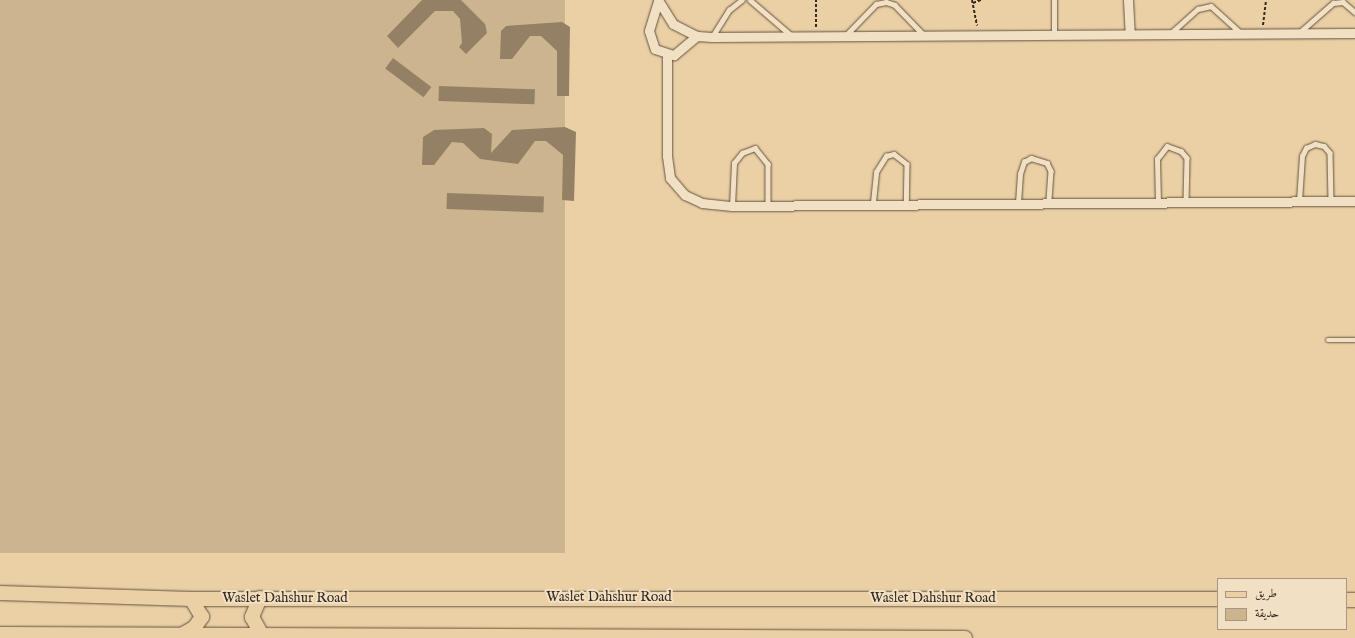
<!DOCTYPE html>
<meta charset="utf-8">
<style>
body{margin:0}
#map{position:relative;width:1355px;height:638px;overflow:hidden;background:#ebd0a6;font-family:"IM FELL English",Amiri,serif}
div>[style]{position:absolute}
.green>*{inset:0;background:#ccb48f;transform-origin:0 0}
.building>*{inset:0;background:#948064;transform-origin:0 0}
.path>*{height:2px;margin-top:-1px;transform-origin:0;background:repeating-linear-gradient(90deg,#36291d 0 3px,transparent 0 5px)}
.roads{filter:drop-shadow(0 0 1px #63533f) drop-shadow(0 0 1px #63533f)}
.lane>*{height:4.5px;margin:-2.25px;padding:0 2.25px;transform-origin:2.25px;border-radius:2.25px;background:#f2e0c5}
.street>*{height:9px;margin:-4.5px;padding:0 4.5px;transform-origin:4.5px;border-radius:4.5px;background:#f2e0c5}
.primary>*{height:14px;margin:-7px;padding:0 7px;transform-origin:7px;border-radius:7px;background:#ebd0a6}
span{translate:-50% -50%;white-space:nowrap;text-align:center;line-height:1.15;-webkit-text-stroke:4px #f2e0c5;paint-order:stroke}
.street-label{font-size:14px;color:#36291d}
.legend{position:absolute;left:1217px;top:578px;width:130px;height:52px;box-sizing:border-box;background:#f2e0c5;border:1px solid #a79782;margin:0;padding:5px 7px;list-style:none;font-size:12px;color:#36291d}
.legend li{display:flex;align-items:center;gap:8px;height:20px}
.legend b{width:20px;border:1px solid #a79782}
</style>
<div id="map">
<div class="green">
<i style="left:0;top:0;width:565px;height:553px"></i>
</div>
<div class="building">
<i style="clip-path:polygon(422px 0,461px 0,485px 24px,487px 33px,466px 54px,459px 47px,462px 43px,460px 19px,453px 11px,435px 11px,398px 48px,387px 36px)"></i>
<i style="clip-path:polygon(562px 22px,570px 27px,569px 96px,557px 96px,557px 51px,541px 36px,530px 36px,512px 59px,500px 59px,501px 31px,506px 26px)"></i>
<i style="left:393px;top:58px;width:48px;height:13px;rotate:37deg"></i>
<i style="left:439px;top:86px;width:96px;height:15px;rotate:2deg"></i>
<i style="clip-path:polygon(565px 127px,576px 132px,574px 201px,562px 200px,563px 155px,546px 141px,535px 141px,518px 164px,480px 159px,463px 143px,452px 142px,434px 165px,422px 165px,423px 137px,434px 130px,484px 128px,492px 134px,491px 153px,512px 130px)"></i>
<i style="left:447px;top:193px;width:97px;height:16px;rotate:2deg"></i>
</div>
<div class="path">
<i style="left:972px;top:0;width:26px;rotate:79deg"></i>
<i style="left:973px;top:3px;width:9px;rotate:-21deg"></i>
<i style="left:1263px;top:25px;width:25px;rotate:-83deg"></i>
<i style="left:816px;top:27px;width:27px;rotate:-90deg"></i>
</div>
<div class="roads">
<div class="lane">
<i style="left:750px;top:0;width:55px;rotate:40.6deg"></i>
<i style="left:1300px;top:32px;width:44px;rotate:-41.3deg"></i>
<i style="left:1333px;top:3px;width:10px;rotate:-6deg"></i>
<i style="left:1343px;top:2px;width:16px;rotate:40deg"></i>
<i style="left:1171px;top:33px;width:36px;rotate:-42deg"></i>
<i style="left:1198px;top:9px;width:13px;rotate:-13deg"></i>
<i style="left:1211px;top:6px;width:40px;rotate:42deg"></i>
<i style="left:1054px;top:34px;width:34px;rotate:-90deg"></i>
<i style="left:846px;top:35px;width:43px;rotate:-45.9deg"></i>
<i style="left:876px;top:4px;width:10px;rotate:-11deg"></i>
<i style="left:886px;top:2px;width:9px;rotate:18deg"></i>
<i style="left:895px;top:5px;width:42px;rotate:46deg"></i>
<i style="left:712px;top:37px;width:32px;rotate:-58deg"></i>
<i style="left:729px;top:10px;width:16px;rotate:-38deg"></i>
<i style="left:1158px;top:201px;width:42px;rotate:-91.4deg"></i>
<i style="left:1157px;top:159px;width:16px;rotate:-52deg"></i>
<i style="left:1167px;top:146px;width:15px;rotate:20deg"></i>
<i style="left:1181px;top:151px;width:9px;rotate:49deg"></i>
<i style="left:1187px;top:158px;width:43px;rotate:91.3deg"></i>
<i style="left:1299px;top:201px;width:45px;rotate:-86.2deg"></i>
<i style="left:1302px;top:156px;width:9px;rotate:-63deg"></i>
<i style="left:1306px;top:148px;width:10px;rotate:-24deg"></i>
<i style="left:1315px;top:144px;width:9px;rotate:13deg"></i>
<i style="left:1324px;top:146px;width:9px;rotate:49deg"></i>
<i style="left:1330px;top:153px;width:48px;rotate:88.8deg"></i>
<i style="left:873px;top:202px;width:30px;rotate:-84deg"></i>
<i style="left:876px;top:172px;width:19px;rotate:-58deg"></i>
<i style="left:886px;top:156px;width:8px;rotate:-14deg"></i>
<i style="left:894px;top:154px;width:16px;rotate:38deg"></i>
<i style="left:907px;top:164px;width:39px;rotate:91deg"></i>
<i style="left:1018px;top:203px;width:29px;rotate:-86deg"></i>
<i style="left:1020px;top:174px;width:13px;rotate:-72deg"></i>
<i style="left:1024px;top:162px;width:8px;rotate:-30deg"></i>
<i style="left:1031px;top:158px;width:17px;rotate:17deg"></i>
<i style="left:1047px;top:163px;width:9px;rotate:63deg"></i>
<i style="left:1051px;top:171px;width:32px;rotate:94deg"></i>
<i style="left:732px;top:206px;width:43px;rotate:-87.3deg"></i>
<i style="left:734px;top:163px;width:13px;rotate:-51deg"></i>
<i style="left:742px;top:153px;width:14px;rotate:-21deg"></i>
<i style="left:755px;top:148px;width:21px;rotate:51deg"></i>
<i style="left:768px;top:164px;width:40px;rotate:90deg"></i>
<i style="left:1328px;top:340px;width:27px"></i>
</div>
<div class="street">
<i style="left:658px;top:0;width:28px;rotate:58deg"></i>
<i style="left:673px;top:24px;width:27px;rotate:27deg"></i>
<i style="left:697px;top:36px;width:15px;rotate:4deg"></i>
<i style="left:712px;top:37px;width:643px;rotate:-0.36deg"></i>
<i style="left:1128px;top:0;width:33px;rotate:87deg"></i>
<i style="left:658px;top:1px;width:31px;rotate:107deg"></i>
<i style="left:649px;top:31px;width:19px;rotate:72deg"></i>
<i style="left:655px;top:49px;width:20px;rotate:18deg"></i>
<i style="left:674px;top:55px;width:30px;rotate:-40deg"></i>
<i style="left:667px;top:55px;width:101px;rotate:90deg"></i>
<i style="left:667px;top:156px;width:22px;rotate:82deg"></i>
<i style="left:670px;top:178px;width:23px;rotate:49deg"></i>
<i style="left:685px;top:195px;width:19px;rotate:25deg"></i>
<i style="left:702px;top:203px;width:30px;rotate:6deg"></i>
<i style="left:732px;top:206px;width:623px;rotate:-0.46deg"></i>
</div>
<div class="primary">
<i style="left:0;top:593px;width:191px;rotate:1.8deg"></i>
<i style="left:191px;top:599px;width:1027px"></i>
<i style="left:260px;top:598px;width:21px;rotate:113deg"></i>
<i style="left:252px;top:617px;width:21px;rotate:61deg"></i>
<i style="left:1346px;top:600px;width:9px"></i>
<i style="left:0;top:634px;width:965px;rotate:0.24deg"></i>
<i style="left:183px;top:634px;width:13px;rotate:-29deg"></i>
<i style="left:194px;top:628px;width:14px;rotate:-54deg"></i>
<i style="left:202px;top:617px;width:21px;rotate:-121deg"></i>
</div>
</div>
<div class="street-label">
<span style="left:609px;top:597px">Waslet Dahshur Road</span>
<span style="left:285px;top:598px">Waslet Dahshur Road</span>
<span style="left:933px;top:598px">Waslet Dahshur Road</span>
</div>
<ul class="legend">
<li><b style="height:5px;background:#ebd0a6"></b>طريق</li>
<li><b style="height:11px;background:#ccb48f"></b>حديقة</li>
</ul>
</div>
